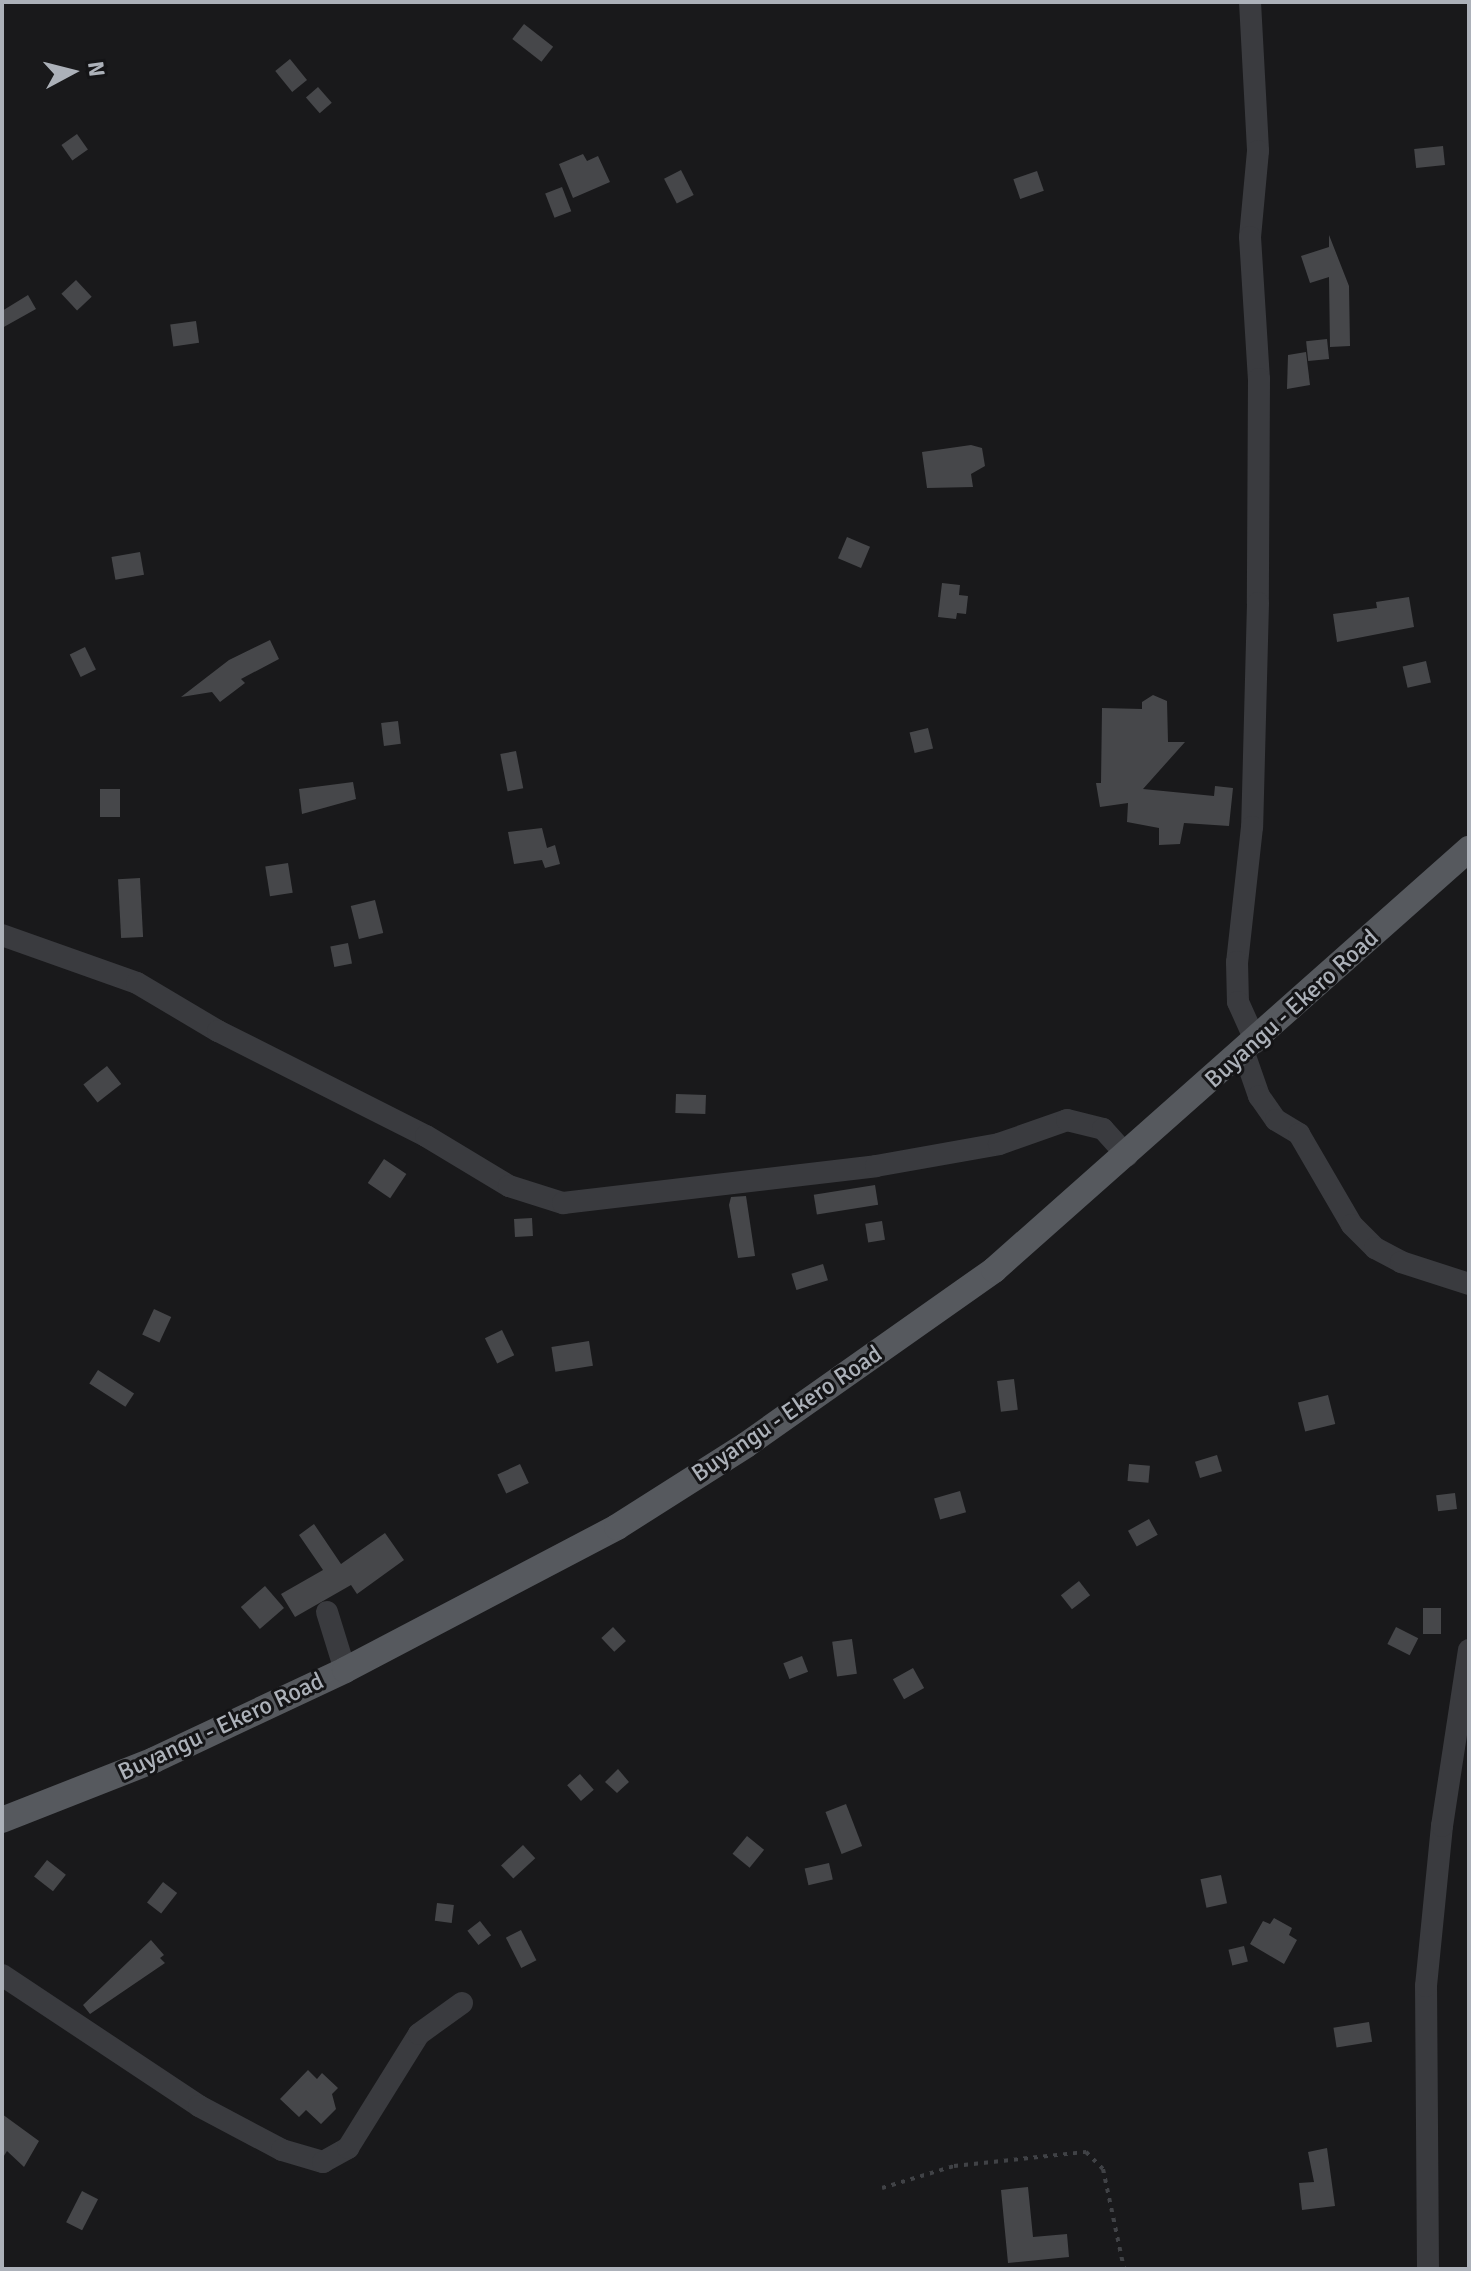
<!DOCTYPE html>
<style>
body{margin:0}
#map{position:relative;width:1471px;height:2271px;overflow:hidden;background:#19191b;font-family:Signika,sans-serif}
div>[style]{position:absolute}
.building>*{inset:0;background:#46474a;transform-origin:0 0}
.path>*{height:4px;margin-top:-2px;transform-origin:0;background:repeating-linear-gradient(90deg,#404246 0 4px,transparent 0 10px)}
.minor>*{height:22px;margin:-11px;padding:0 11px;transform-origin:11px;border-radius:11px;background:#3a3b3f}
.major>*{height:26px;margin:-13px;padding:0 13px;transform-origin:13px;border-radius:13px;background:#56595e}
span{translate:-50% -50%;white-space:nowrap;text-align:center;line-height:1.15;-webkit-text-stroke:6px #141416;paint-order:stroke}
.street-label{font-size:24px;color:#acb1b9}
.frame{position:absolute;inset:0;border:4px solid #acb1b9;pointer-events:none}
.north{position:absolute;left:32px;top:32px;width:80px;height:80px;-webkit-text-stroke:6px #141416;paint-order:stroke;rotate:83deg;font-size:22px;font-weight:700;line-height:32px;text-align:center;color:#acb1b9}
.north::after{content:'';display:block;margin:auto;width:28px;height:36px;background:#acb1b9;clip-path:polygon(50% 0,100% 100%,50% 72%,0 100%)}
</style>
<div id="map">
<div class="building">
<i style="left:524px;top:24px;width:37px;height:19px;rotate:38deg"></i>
<i style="left:290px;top:59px;width:27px;height:19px;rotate:51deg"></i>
<i style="left:318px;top:87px;width:21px;height:16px;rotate:49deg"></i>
<i style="left:77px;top:134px;width:19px;height:19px;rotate:55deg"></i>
<i style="left:1443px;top:146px;width:19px;height:29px;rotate:84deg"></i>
<i style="clip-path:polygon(583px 154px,587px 161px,598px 156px,610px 182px,573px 198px,559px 164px)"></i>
<i style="left:681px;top:170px;width:28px;height:19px;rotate:63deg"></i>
<i style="left:1037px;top:171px;width:21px;height:25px;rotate:71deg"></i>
<i style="left:562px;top:187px;width:26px;height:18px;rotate:69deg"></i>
<i style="clip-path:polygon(1329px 235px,1349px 286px,1350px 346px,1330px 347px,1329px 277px,1310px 283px,1301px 256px,1329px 247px)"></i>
<i style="left:76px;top:280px;width:23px;height:20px;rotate:47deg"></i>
<i style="clip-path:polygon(28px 295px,36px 309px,2px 328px,2px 311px)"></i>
<i style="left:196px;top:321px;width:22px;height:26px;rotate:82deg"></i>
<i style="left:1327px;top:339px;width:20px;height:21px;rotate:84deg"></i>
<i style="clip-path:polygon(1306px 352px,1310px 385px,1287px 389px,1288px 355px)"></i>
<i style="clip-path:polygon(971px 445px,982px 448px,985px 466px,971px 474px,973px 487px,927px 488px,922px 452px)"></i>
<i style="left:847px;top:537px;width:25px;height:23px;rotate:23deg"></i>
<i style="left:140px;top:552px;width:23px;height:29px;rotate:80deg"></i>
<i style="clip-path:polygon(942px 583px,960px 585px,959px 595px,968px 596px,966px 614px,957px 613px,956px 619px,938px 617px)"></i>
<i style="clip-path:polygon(1409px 597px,1414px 627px,1337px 642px,1333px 614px,1377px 608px,1376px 602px)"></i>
<i style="clip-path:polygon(270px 640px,279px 659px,241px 679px,245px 683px,220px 702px,212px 692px,181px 697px,229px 660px)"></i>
<i style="left:85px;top:647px;width:25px;height:17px;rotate:64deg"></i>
<i style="left:1426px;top:661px;width:22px;height:24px;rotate:77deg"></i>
<i style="clip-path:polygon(1153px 695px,1167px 701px,1168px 742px,1185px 742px,1143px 789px,1214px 796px,1215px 786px,1233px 788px,1229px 826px,1184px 823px,1180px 844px,1159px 845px,1159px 828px,1127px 822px,1128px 803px,1100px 807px,1096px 783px,1101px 783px,1102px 708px,1142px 709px,1142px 702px)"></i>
<i style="left:398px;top:721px;width:23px;height:17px;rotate:83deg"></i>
<i style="left:928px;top:728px;width:21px;height:19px;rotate:76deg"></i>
<i style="left:516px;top:751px;width:38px;height:16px;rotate:79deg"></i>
<i style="clip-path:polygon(353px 782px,356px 799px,302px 814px,299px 789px)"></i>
<i style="left:100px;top:789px;width:20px;height:28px"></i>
<i style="clip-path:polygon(542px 828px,547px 848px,555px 845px,560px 864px,545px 868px,542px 860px,514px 864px,508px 832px)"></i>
<i style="left:288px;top:863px;width:30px;height:23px;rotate:81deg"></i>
<i style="left:140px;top:878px;width:59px;height:22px;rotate:87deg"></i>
<i style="left:375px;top:900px;width:34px;height:25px;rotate:76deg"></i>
<i style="left:348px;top:943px;width:21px;height:18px;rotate:79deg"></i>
<i style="left:107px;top:1066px;width:23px;height:30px;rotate:52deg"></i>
<i style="left:676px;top:1094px;width:30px;height:19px;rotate:2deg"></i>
<i style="left:384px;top:1159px;width:27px;height:29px;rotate:34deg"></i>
<i style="left:875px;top:1185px;width:20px;height:62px;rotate:81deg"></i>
<i style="clip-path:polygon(746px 1196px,755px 1256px,738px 1258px,729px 1205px,731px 1197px)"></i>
<i style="left:532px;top:1218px;width:18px;height:18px;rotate:87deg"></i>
<i style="left:882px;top:1221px;width:19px;height:17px;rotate:81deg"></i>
<i style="left:823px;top:1264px;width:17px;height:33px;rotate:73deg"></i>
<i style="left:154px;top:1309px;width:19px;height:28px;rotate:25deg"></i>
<i style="left:502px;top:1330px;width:28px;height:19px;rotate:64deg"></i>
<i style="left:589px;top:1341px;width:25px;height:38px;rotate:81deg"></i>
<i style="left:98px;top:1370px;width:43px;height:16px;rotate:33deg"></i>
<i style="left:1014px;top:1379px;width:31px;height:17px;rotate:83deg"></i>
<i style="left:1328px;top:1395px;width:30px;height:31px;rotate:76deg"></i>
<i style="left:1217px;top:1455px;width:17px;height:23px;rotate:73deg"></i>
<i style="left:520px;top:1464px;width:21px;height:25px;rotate:65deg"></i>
<i style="left:1129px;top:1464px;width:21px;height:17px;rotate:5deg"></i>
<i style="left:960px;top:1491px;width:22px;height:27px;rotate:74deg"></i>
<i style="left:1455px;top:1493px;width:16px;height:19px;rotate:83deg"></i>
<i style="left:1149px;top:1519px;width:18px;height:24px;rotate:61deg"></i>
<i style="clip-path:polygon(314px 1524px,341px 1564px,385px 1533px,404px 1560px,357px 1594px,351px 1585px,295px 1617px,281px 1594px,323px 1570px,299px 1535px)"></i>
<i style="left:1079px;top:1581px;width:18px;height:23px;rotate:52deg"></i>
<i style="left:265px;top:1586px;width:29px;height:32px;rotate:49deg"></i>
<i style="left:1423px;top:1608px;width:18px;height:26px"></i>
<i style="left:613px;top:1627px;width:19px;height:16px;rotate:47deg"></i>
<i style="left:1396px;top:1627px;width:25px;height:19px;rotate:27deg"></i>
<i style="left:852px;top:1639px;width:35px;height:20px;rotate:82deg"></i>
<i style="left:802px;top:1656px;width:17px;height:20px;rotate:69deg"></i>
<i style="left:913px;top:1668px;width:23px;height:23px;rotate:61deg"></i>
<i style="clip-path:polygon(618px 1769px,629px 1782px,617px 1793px,605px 1782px)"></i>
<i style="left:580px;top:1774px;width:21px;height:17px;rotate:49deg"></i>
<i style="left:846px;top:1804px;width:45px;height:22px;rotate:69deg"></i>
<i style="left:747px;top:1836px;width:22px;height:23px;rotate:39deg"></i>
<i style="left:523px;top:1845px;width:18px;height:30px;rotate:47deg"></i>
<i style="left:47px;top:1860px;width:24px;height:21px;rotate:38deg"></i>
<i style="left:829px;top:1863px;width:17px;height:25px;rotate:77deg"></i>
<i style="left:1221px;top:1875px;width:29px;height:21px;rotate:78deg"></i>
<i style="left:163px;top:1882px;width:18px;height:26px;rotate:38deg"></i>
<i style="left:437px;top:1903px;width:17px;height:18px;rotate:7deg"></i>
<i style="clip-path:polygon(1274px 1918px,1292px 1928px,1289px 1935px,1297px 1940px,1284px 1964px,1250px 1944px,1263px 1921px,1270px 1924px)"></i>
<i style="left:480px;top:1921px;width:18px;height:16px;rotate:52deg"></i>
<i style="left:521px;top:1930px;width:34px;height:17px;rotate:63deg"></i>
<i style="clip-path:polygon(151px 1940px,164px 1955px,160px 1958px,165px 1963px,90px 2014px,83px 2005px)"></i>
<i style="left:1244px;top:1946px;width:16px;height:16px;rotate:76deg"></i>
<i style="left:1369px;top:2022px;width:20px;height:36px;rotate:81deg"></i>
<i style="clip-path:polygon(308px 2070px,317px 2079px,322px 2073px,338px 2088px,332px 2094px,336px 2109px,321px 2124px,306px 2110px,299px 2117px,280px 2099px)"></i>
<i style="clip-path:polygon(2px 2114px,39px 2141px,24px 2167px,7px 2151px,2px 2159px)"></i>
<i style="clip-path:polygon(1327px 2148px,1335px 2206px,1302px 2210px,1299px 2183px,1314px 2182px,1308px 2152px)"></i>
<i style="clip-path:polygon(1028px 2187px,1033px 2237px,1067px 2234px,1069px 2257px,1008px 2263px,1001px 2190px)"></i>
<i style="left:82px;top:2191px;width:18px;height:35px;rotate:27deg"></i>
</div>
<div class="path">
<i style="left:882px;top:2188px;width:75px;rotate:-17deg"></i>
<i style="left:954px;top:2166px;width:133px;rotate:-6.1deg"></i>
<i style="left:1086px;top:2152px;width:24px;rotate:45deg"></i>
<i style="left:1103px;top:2169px;width:102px;rotate:78.1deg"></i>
</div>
<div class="minor">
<i style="left:1250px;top:2px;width:149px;rotate:86.9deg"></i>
<i style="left:1258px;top:151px;width:86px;rotate:95.3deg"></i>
<i style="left:1250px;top:237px;width:142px;rotate:86.4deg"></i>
<i style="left:1259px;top:379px;width:224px;rotate:90.3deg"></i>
<i style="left:1258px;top:603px;width:224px;rotate:91.5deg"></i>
<i style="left:1252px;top:827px;width:136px;rotate:96.3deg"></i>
<i style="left:1237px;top:962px;width:40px;rotate:88.6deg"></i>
<i style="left:1238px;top:1002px;width:44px;rotate:65.8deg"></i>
<i style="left:2px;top:935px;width:143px;rotate:19.6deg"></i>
<i style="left:137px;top:983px;width:94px;rotate:30.7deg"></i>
<i style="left:218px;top:1031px;width:233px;rotate:26.8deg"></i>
<i style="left:426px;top:1136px;width:97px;rotate:31.1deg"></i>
<i style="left:509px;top:1186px;width:57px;rotate:17.5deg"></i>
<i style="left:563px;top:1203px;width:315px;rotate:-6.7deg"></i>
<i style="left:876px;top:1166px;width:125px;rotate:-10.1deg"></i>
<i style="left:999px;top:1144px;width:72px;rotate:-19.4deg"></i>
<i style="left:1067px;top:1120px;width:37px;rotate:14deg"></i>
<i style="left:1103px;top:1129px;width:36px;rotate:48deg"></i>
<i style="left:1244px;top:1053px;width:46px;rotate:70.8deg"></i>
<i style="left:1259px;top:1096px;width:29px;rotate:55deg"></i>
<i style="left:1276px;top:1120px;width:27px;rotate:31deg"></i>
<i style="left:1299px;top:1134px;width:105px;rotate:59.8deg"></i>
<i style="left:1352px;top:1225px;width:33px;rotate:45deg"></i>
<i style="left:1375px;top:1248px;width:30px;rotate:28deg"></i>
<i style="left:1401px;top:1262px;width:71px;rotate:17.9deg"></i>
<i style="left:327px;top:1612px;width:61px;rotate:72.8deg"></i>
<i style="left:2px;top:1975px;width:237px;rotate:33.6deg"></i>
<i style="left:199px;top:2106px;width:94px;rotate:27.9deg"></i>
<i style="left:282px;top:2150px;width:43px;rotate:16.3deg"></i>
<i style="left:323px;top:2162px;width:29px;rotate:-29deg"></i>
<i style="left:348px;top:2148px;width:134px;rotate:-58.1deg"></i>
<i style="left:419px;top:2034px;width:53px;rotate:-35.8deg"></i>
<i style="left:1428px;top:2269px;width:283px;rotate:-90.4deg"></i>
<i style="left:1426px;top:1986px;width:161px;rotate:-84.3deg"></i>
<i style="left:1442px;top:1826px;width:178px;rotate:-81.3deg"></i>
</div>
<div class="major">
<i style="left:2px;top:1820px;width:163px;rotate:-21.5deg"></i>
<i style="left:154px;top:1760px;width:211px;rotate:-25.2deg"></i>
<i style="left:345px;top:1670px;width:307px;rotate:-27.7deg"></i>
<i style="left:617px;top:1527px;width:153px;rotate:-32.4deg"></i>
<i style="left:746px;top:1445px;width:304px;rotate:-35.2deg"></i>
<i style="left:994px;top:1270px;width:635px;rotate:-41.55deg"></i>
</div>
<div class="street-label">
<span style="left:1292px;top:1009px;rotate:-42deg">Buyangu - Ekero Road</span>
<span style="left:787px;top:1414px;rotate:-34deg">Buyangu - Ekero Road</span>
<span style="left:221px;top:1727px;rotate:-25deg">Buyangu - Ekero Road</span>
</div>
<div class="frame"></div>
<div class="north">N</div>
</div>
